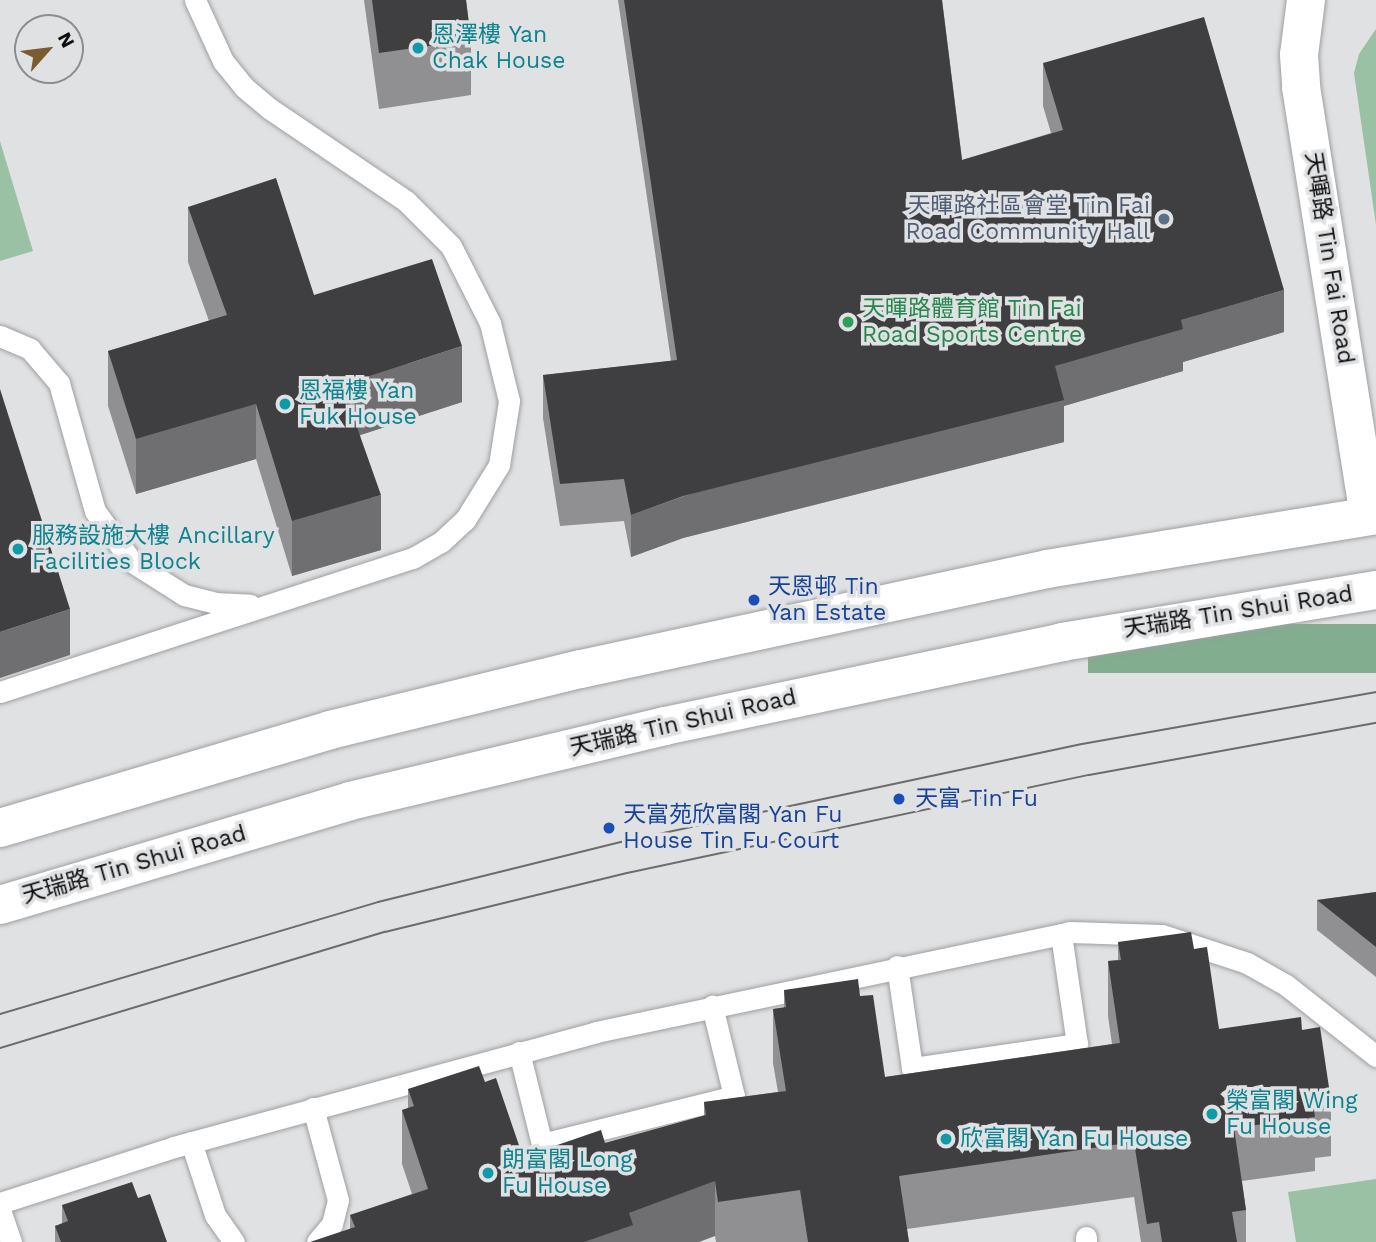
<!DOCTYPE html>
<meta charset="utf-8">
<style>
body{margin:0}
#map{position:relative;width:1376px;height:1242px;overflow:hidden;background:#e0e1e3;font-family:"Work Sans","Noto Sans SC",sans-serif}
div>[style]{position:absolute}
.green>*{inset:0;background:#9ac1a4}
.forest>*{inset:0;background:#82ad8e;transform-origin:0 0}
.roads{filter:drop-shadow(0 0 2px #9e9fa2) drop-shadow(0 0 2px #9e9fa2)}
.lane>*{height:21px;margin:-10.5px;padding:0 10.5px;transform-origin:10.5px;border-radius:10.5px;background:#fff}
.street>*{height:38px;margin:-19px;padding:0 19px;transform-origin:19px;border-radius:19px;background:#fff}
.secondary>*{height:38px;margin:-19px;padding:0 19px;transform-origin:19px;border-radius:19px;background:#fff}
.tram>*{height:2px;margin:-1px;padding:0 1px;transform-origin:1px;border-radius:1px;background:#6c6c6d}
.wall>*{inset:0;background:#909092}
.shaded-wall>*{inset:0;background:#6f6f71}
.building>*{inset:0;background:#3f3e40}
.dots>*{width:19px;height:19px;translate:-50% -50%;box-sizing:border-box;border:4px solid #e0e1e3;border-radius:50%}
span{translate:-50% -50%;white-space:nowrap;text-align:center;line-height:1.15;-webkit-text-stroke:7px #e0e1e3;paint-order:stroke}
.culture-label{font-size:23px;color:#0d838f}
.left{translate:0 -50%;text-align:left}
.service-label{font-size:23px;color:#4e5e75}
.right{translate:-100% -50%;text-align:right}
.street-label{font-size:23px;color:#0e0e0f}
.leisure-label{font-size:23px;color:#27864d}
.transit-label{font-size:23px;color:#164399}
.north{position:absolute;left:14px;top:14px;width:70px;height:70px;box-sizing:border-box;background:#e0e1e3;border:2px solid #8c8d8e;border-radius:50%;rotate:62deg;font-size:19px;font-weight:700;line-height:28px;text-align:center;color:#0e0e0f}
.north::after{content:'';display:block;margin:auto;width:24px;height:32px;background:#795d30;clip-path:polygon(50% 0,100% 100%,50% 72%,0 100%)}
</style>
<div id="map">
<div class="green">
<i style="clip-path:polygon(1376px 29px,1376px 225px,1354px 73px,1359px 54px)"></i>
<i style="clip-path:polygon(0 141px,33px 251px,0 261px)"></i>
<i style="clip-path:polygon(1376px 1179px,1376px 1242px,1296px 1242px,1288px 1192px)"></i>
</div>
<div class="forest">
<i style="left:1376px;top:624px;width:49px;height:288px;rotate:90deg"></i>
</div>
<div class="roads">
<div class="lane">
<i style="left:0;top:336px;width:33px;rotate:23deg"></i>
<i style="left:30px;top:349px;width:45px;rotate:49.5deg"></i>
<i style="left:59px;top:383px;width:133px;rotate:74.3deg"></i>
<i style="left:95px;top:511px;width:63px;rotate:54deg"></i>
<i style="left:132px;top:562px;width:62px;rotate:32.4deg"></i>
<i style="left:184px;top:595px;width:32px;rotate:14deg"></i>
<i style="left:215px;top:603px;width:35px;rotate:3deg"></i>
<i style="left:0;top:692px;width:434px;rotate:-18deg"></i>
<i style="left:413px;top:558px;width:32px;rotate:-30deg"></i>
<i style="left:441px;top:542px;width:33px;rotate:-43deg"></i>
<i style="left:465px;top:520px;width:65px;rotate:-58.3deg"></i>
<i style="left:499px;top:465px;width:65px;rotate:-81.1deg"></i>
<i style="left:509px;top:401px;width:80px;rotate:-103.7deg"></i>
<i style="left:490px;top:323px;width:86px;rotate:-116.9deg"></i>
<i style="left:451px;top:246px;width:64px;rotate:-135deg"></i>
<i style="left:406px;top:201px;width:164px;rotate:-145.9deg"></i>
<i style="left:270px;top:109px;width:34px;rotate:-140deg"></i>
<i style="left:244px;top:87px;width:33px;rotate:-129deg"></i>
<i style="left:223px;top:61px;width:67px;rotate:-114.7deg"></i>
<i style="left:897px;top:966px;width:103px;rotate:81.6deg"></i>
<i style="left:912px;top:1068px;width:167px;rotate:-8.3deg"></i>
<i style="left:1077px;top:1044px;width:111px;rotate:-98.3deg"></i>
<i style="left:519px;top:1052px;width:95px;rotate:76deg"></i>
<i style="left:542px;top:1144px;width:198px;rotate:-14deg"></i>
<i style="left:734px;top:1096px;width:93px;rotate:-103.7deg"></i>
<i style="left:313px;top:1108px;width:95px;rotate:74.8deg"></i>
<i style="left:338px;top:1200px;width:25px;rotate:104deg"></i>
<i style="left:332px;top:1224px;width:23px;rotate:130deg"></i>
<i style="left:191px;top:1142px;width:77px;rotate:71.8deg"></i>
<i style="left:215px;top:1215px;width:33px;rotate:55deg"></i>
<i style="left:0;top:1203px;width:183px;rotate:-17.8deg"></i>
<i style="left:174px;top:1147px;width:437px;rotate:-15.2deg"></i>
<i style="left:596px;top:1032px;width:483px;rotate:-11.9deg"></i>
<i style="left:1069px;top:932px;width:93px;rotate:1.8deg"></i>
<i style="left:1162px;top:935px;width:89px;rotate:18.2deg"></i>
<i style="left:1247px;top:963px;width:45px;rotate:29.4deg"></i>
<i style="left:1286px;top:985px;width:115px;rotate:38.3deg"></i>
<i style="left:0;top:1210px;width:34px;rotate:71deg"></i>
<i style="left:1086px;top:1237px;width:5px;rotate:90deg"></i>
</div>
<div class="street">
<i style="left:1306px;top:0;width:55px;rotate:97.3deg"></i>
<i style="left:1299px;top:55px;width:32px;rotate:86deg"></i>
<i style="left:1301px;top:87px;width:434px;rotate:81deg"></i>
</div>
<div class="secondary">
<i style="left:0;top:828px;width:344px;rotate:-16.5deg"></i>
<i style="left:330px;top:730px;width:258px;rotate:-13.7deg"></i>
<i style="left:581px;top:669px;width:477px;rotate:-12.1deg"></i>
<i style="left:1047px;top:569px;width:333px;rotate:-9.3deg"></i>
<i style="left:0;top:905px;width:365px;rotate:-16.5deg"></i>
<i style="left:350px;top:801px;width:324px;rotate:-13.4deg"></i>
<i style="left:665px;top:726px;width:406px;rotate:-11.9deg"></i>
<i style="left:1062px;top:642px;width:318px;rotate:-9.4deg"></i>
</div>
</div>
<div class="tram">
<i style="left:0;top:1014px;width:394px;rotate:-16.5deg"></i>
<i style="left:378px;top:902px;width:250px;rotate:-13.9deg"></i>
<i style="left:621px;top:842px;width:471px;rotate:-12deg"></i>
<i style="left:1082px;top:744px;width:299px;rotate:-10deg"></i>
<i style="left:0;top:1048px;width:402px;rotate:-16.8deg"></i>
<i style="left:385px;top:932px;width:249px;rotate:-13.7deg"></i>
<i style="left:627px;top:873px;width:472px;rotate:-12deg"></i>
<i style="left:1089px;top:775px;width:292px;rotate:-10.3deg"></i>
</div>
<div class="wall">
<i style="clip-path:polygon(364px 0,466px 0,471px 40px,471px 95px,379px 109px)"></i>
<i style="clip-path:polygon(618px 0,942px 0,962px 160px,1051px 133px,1043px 106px,1043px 63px,1284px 332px,1183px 362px,1183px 371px,1064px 406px,1064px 442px,683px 538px,631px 557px,624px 521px,560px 526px,543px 418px,543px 375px,671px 361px)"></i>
<i style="clip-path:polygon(188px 207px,462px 402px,360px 435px,381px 550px,292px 576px,256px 459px,136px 494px,108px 406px,108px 351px,209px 321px,188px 262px)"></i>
<i style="clip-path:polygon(1376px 892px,1376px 977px,1317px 930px,1317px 900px)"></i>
<i style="clip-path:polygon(1118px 942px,1194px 949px,1219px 1029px,1302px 1030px,1331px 1101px,1331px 1156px,1315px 1158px,1315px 1171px,1242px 1181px,1246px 1210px,1246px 1242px,1141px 1242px,1134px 1197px,907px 1229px,909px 1242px,716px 1242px,715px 1236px,350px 1229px,350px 1215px,412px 1194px,402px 1164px,402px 1110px,408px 1108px,408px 1089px,485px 1082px,523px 1157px,605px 1143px,704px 1116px,704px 1102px,778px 1092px,773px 1063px,773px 1009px,784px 1008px,784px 990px,860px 996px,885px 1077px,1112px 1044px,1108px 1016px,1108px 961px,1118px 960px)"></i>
<i style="clip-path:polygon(138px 1198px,167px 1242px,55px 1242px,55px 1226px,62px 1224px,62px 1205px)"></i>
</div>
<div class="shaded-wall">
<i style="clip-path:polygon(1284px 290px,1284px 332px,1183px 362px,1183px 371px,1064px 406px,1064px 442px,683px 538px,631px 557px,631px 515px,1055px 366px,1181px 320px)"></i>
<i style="clip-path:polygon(462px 346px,462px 402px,342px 441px,342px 385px)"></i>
<i style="clip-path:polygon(256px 404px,256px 459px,136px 494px,136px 439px)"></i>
<i style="clip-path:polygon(381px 495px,381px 550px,292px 576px,292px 521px)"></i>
<i style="clip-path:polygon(70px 609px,70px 655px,0 678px,0 632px)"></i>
<i style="clip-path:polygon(715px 1181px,715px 1236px,699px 1242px,584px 1242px,629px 1213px)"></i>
</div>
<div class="building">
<i style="clip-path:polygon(372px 0,466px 0,471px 40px,379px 53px)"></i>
<i style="clip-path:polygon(624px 0,942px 0,962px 160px,1063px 130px,1043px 63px,1204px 17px,1284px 290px,1181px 320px,1183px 329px,1055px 366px,1064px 400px,683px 496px,631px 515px,624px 479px,560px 484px,543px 375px,677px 360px)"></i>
<i style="clip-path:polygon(276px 178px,314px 295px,432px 259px,462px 346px,342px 385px,381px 495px,292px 521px,256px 404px,136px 439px,108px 351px,227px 315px,188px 207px)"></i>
<i style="clip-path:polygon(0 389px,70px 609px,0 632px)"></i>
<i style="clip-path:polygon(1376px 892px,1376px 947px,1317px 900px)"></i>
<i style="clip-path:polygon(1191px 932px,1194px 949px,1207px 947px,1219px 1029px,1301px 1017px,1302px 1030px,1320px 1027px,1331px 1101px,1313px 1103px,1315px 1117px,1234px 1128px,1246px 1210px,1232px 1212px,1237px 1242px,1162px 1242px,1159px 1222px,1147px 1224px,1134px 1142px,899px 1176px,909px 1242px,808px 1242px,800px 1190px,718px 1202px,715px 1181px,629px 1213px,633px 1225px,584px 1242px,310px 1242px,355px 1227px,350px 1215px,428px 1189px,402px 1110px,414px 1106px,408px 1089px,479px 1066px,485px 1082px,496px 1078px,523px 1157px,601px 1130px,605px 1143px,706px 1115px,704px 1102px,786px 1091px,773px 1009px,786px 1007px,784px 990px,858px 979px,860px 996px,873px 995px,885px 1077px,1120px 1043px,1108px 961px,1121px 960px,1118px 942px)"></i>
<i style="clip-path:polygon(132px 1182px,138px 1198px,150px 1194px,167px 1242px,61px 1242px,55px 1226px,68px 1221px,62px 1205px)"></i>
</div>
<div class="dots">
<i style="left:418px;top:48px;background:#0f9aa8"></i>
<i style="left:1164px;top:219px;background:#5c6f8a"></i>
<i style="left:848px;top:322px;background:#2e9e5b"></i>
<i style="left:285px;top:404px;background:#0f9aa8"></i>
<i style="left:18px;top:549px;background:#0f9aa8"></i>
<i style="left:754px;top:600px;background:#1a4fb4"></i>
<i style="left:899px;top:799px;background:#1a4fb4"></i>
<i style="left:609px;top:828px;background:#1a4fb4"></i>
<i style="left:1212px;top:1114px;background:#0f9aa8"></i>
<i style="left:946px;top:1139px;background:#0f9aa8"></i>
<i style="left:488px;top:1173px;background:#0f9aa8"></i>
</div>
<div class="culture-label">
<span class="left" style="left:432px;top:48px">恩澤樓 Yan<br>Chak House</span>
<span class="left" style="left:299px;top:404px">恩福樓 Yan<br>Fuk House</span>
<span class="left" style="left:32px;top:549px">服務設施大樓 Ancillary<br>Facilities Block</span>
<span class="left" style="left:1226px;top:1114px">榮富閣 Wing<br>Fu House</span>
<span class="left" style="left:960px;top:1139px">欣富閣 Yan Fu House</span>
<span class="left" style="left:502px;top:1173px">朗富閣 Long<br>Fu House</span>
</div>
<div class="service-label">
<span class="right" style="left:1150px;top:219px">天暉路社區會堂 Tin Fai<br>Road Community Hall</span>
</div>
<div class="street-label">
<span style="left:1329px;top:258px;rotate:81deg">天暉路 Tin Fai Road</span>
<span style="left:1238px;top:612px;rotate:-9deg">天瑞路 Tin Shui Road</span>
<span style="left:683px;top:723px;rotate:-13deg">天瑞路 Tin Shui Road</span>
<span style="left:134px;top:865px;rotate:-16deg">天瑞路 Tin Shui Road</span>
</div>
<div class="leisure-label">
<span class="left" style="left:862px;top:322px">天暉路體育館 Tin Fai<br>Road Sports Centre</span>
</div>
<div class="transit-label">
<span class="left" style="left:768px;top:600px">天恩邨 Tin<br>Yan Estate</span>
<span class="left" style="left:915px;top:799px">天富 Tin Fu</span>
<span class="left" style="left:623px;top:828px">天富苑欣富閣 Yan Fu<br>House Tin Fu Court</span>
</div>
<div class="north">N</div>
</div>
